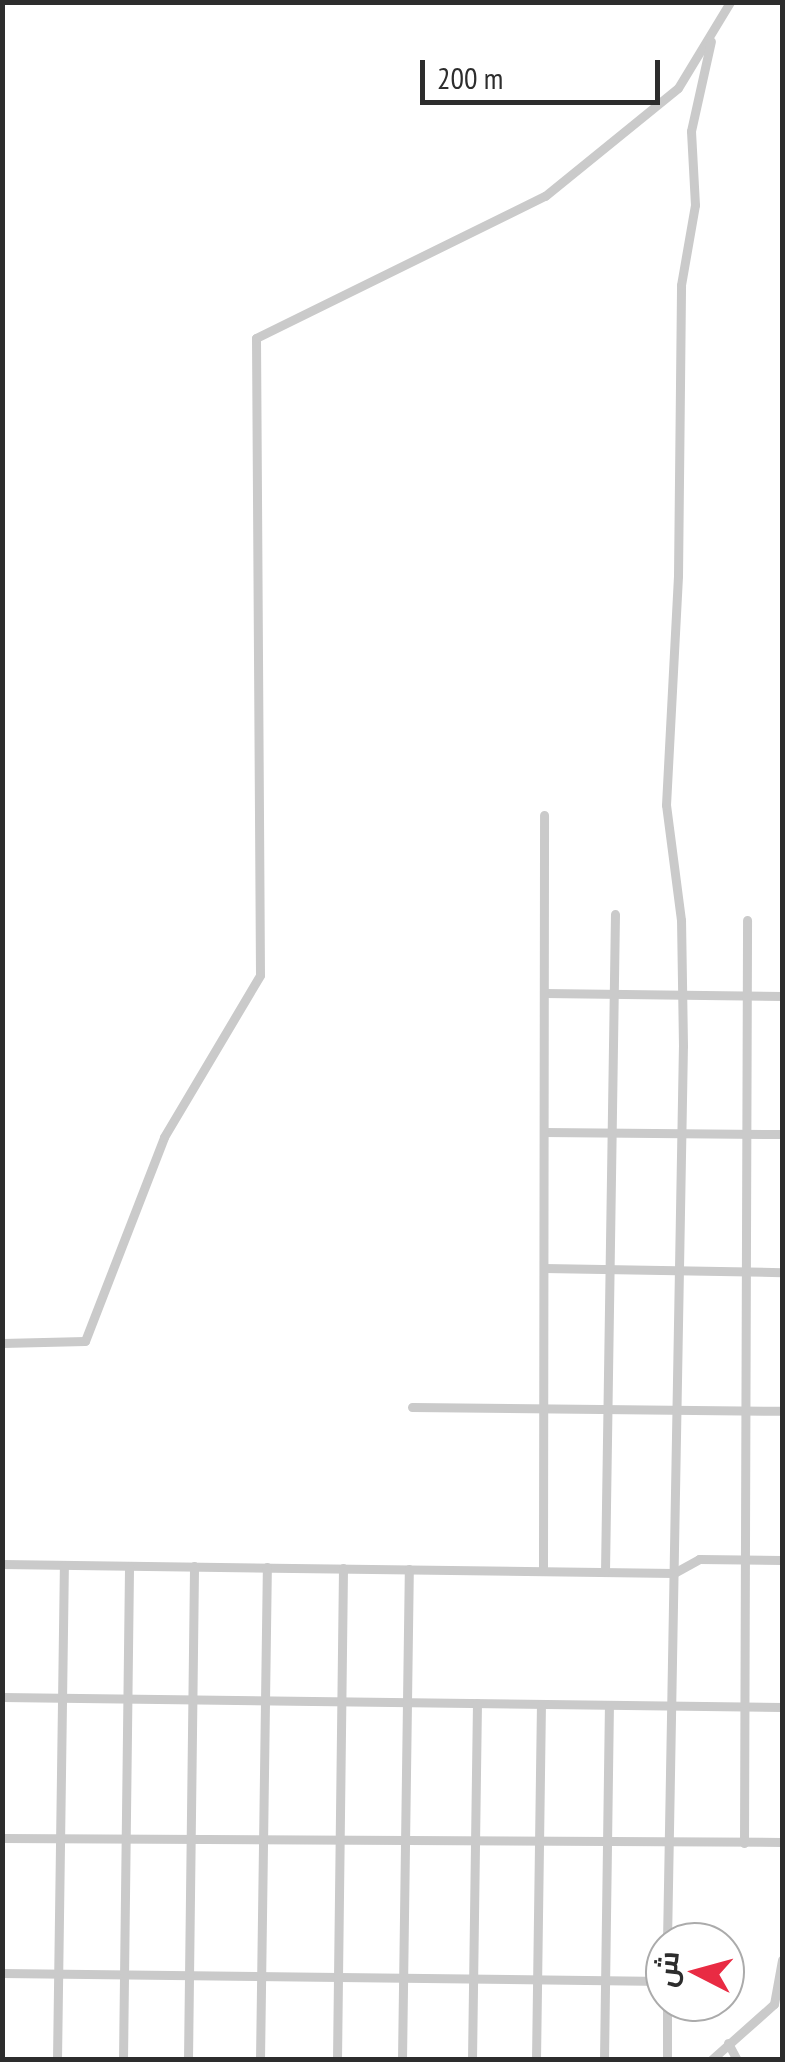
<!DOCTYPE html>
<meta charset="utf-8">
<style>
body{margin:0}
#map{position:relative;width:785px;height:2062px;overflow:hidden;background:#fff;font-family:"PT Sans Narrow",Cairo,sans-serif}
div>[style]{position:absolute}
.minor>*{height:9px;margin:-4.5px;padding:0 4.5px;transform-origin:4.5px;border-radius:4.5px;background:#cacaca}
span{translate:-50% -50%;white-space:nowrap;text-align:center;line-height:1.15;-webkit-text-stroke:10px #fff;paint-order:stroke}
.frame{position:absolute;inset:0;border:5px solid #2d2d2d;pointer-events:none}
.north{position:absolute;left:645px;top:1922px;width:100px;height:100px;box-sizing:border-box;background:#fff;border:2px solid #ababab;border-radius:50%;rotate:276deg;font-size:28px;font-weight:700;line-height:40px;text-align:center;color:#2d2d2d}
.north::after{content:'';display:block;margin:auto;width:35px;height:45px;background:#e92b43;clip-path:polygon(50% 0,100% 100%,50% 72%,0 100%)}
.scale{position:absolute;left:420px;top:60px;width:240px;height:45px;box-sizing:border-box;border:5px solid #2d2d2d;border-top:0;padding-left:12px;font-size:30px;line-height:35px;white-space:nowrap;color:#2d2d2d;-webkit-text-stroke:8px #fff;paint-order:stroke}
</style>
<div id="map">
<div class="minor">
<i style="left:544px;top:993px;width:238px;rotate:0.7deg"></i>
<i style="left:544px;top:1132px;width:238px;rotate:0.5deg"></i>
<i style="left:544px;top:1268px;width:238px;rotate:1deg"></i>
<i style="left:2px;top:1343px;width:83px;rotate:-1.4deg"></i>
<i style="left:85px;top:1341px;width:219px;rotate:-68.8deg"></i>
<i style="left:164px;top:1137px;width:188px;rotate:-59.3deg"></i>
<i style="left:260px;top:975px;width:637px;rotate:-90.36deg"></i>
<i style="left:256px;top:338px;width:322px;rotate:-26.2deg"></i>
<i style="left:545px;top:196px;width:171px;rotate:-39.1deg"></i>
<i style="left:678px;top:88px;width:100px;rotate:-58.8deg"></i>
<i style="left:412px;top:1407px;width:370px;rotate:0.6deg"></i>
<i style="left:2px;top:1564px;width:672px;rotate:0.77deg"></i>
<i style="left:674px;top:1573px;width:29px;rotate:-29deg"></i>
<i style="left:699px;top:1559px;width:83px;rotate:0.7deg"></i>
<i style="left:543px;top:1571px;width:756px;rotate:-89.92deg"></i>
<i style="left:605px;top:1572px;width:658px;rotate:-89.13deg"></i>
<i style="left:2px;top:1697px;width:780px;rotate:0.73deg"></i>
<i style="left:2px;top:1838px;width:780px;rotate:0.29deg"></i>
<i style="left:744px;top:1843px;width:923px;rotate:-89.81deg"></i>
<i style="left:667px;top:1942px;width:896px;rotate:-88.98deg"></i>
<i style="left:683px;top:1046px;width:126px;rotate:-90.9deg"></i>
<i style="left:681px;top:920px;width:116px;rotate:-97.4deg"></i>
<i style="left:666px;top:805px;width:229px;rotate:-87deg"></i>
<i style="left:678px;top:576px;width:291px;rotate:-89.4deg"></i>
<i style="left:681px;top:285px;width:81px;rotate:-80.1deg"></i>
<i style="left:695px;top:205px;width:74px;rotate:-93.1deg"></i>
<i style="left:691px;top:131px;width:92px;rotate:-77.5deg"></i>
<i style="left:2px;top:1973px;width:663px;rotate:0.69deg"></i>
<i style="left:667px;top:2002px;width:58px;rotate:90deg"></i>
<i style="left:728px;top:2043px;width:19px;rotate:62deg"></i>
<i style="left:57px;top:2060px;width:495px;rotate:-89.2deg"></i>
<i style="left:123px;top:2060px;width:494px;rotate:-89.3deg"></i>
<i style="left:188px;top:2060px;width:494px;rotate:-89.3deg"></i>
<i style="left:260px;top:2060px;width:493px;rotate:-89.2deg"></i>
<i style="left:337px;top:2060px;width:492px;rotate:-89.3deg"></i>
<i style="left:402px;top:2060px;width:491px;rotate:-89.2deg"></i>
<i style="left:472px;top:2060px;width:357px;rotate:-89.2deg"></i>
<i style="left:536px;top:2060px;width:356px;rotate:-89.2deg"></i>
<i style="left:604px;top:2060px;width:355px;rotate:-89.2deg"></i>
<i style="left:711px;top:2060px;width:84px;rotate:-41.6deg"></i>
<i style="left:774px;top:2004px;width:45px;rotate:-79.7deg"></i>
</div>
<div class="frame"></div>
<div class="north">ش</div>
<div class="scale">200 m</div>
</div>
